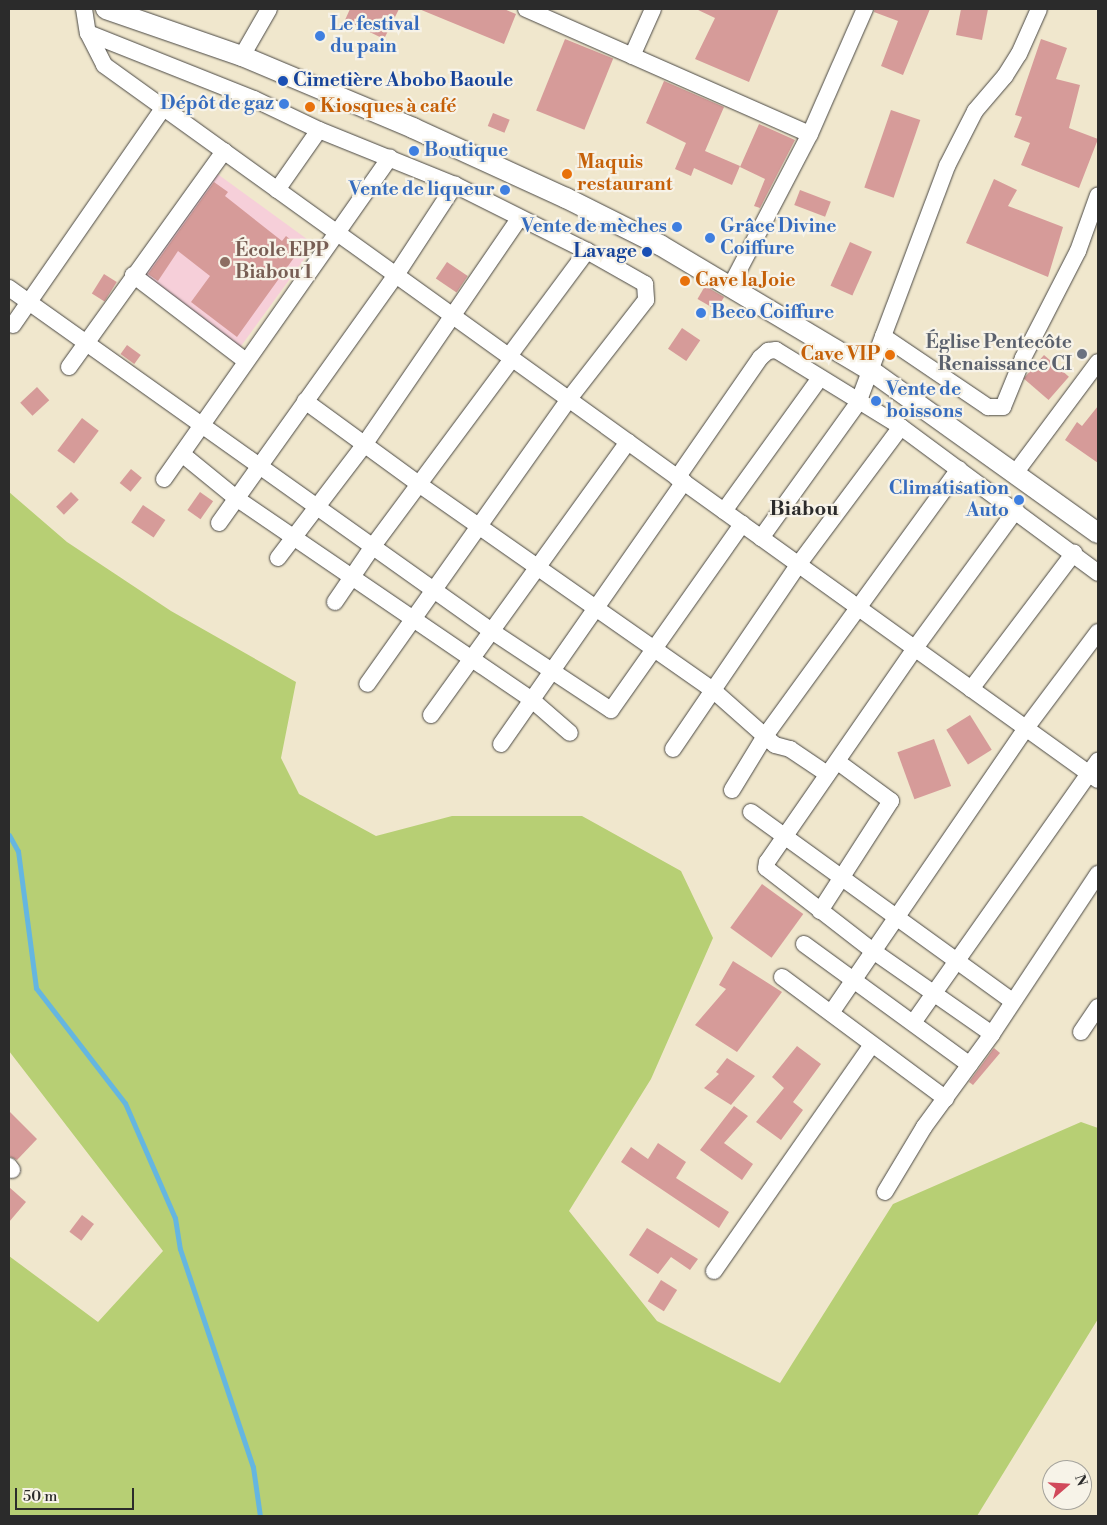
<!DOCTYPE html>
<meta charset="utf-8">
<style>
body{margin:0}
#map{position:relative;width:1107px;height:1525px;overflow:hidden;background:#f0e7cd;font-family:"Libre Bodoni",serif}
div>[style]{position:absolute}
.built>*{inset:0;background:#f6cfd9;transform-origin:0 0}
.green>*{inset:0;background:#b7cf74}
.stream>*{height:5px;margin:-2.5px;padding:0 2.5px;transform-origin:2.5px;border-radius:2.5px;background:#65b6e0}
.building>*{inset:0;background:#d69b99;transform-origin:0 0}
.roads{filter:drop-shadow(0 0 1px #494743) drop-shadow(0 0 1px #494743)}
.minor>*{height:16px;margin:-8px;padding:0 8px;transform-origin:8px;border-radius:8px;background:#fff}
.major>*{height:20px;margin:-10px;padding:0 10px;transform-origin:10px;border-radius:10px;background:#fff}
.dots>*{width:14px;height:14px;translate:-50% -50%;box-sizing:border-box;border:2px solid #f7f3e8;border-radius:50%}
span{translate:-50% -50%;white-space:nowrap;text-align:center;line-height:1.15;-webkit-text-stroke:4.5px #f7f3e8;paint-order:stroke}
.shop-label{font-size:19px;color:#366cbe;font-weight:700}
.left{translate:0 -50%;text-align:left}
.right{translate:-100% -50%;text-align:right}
.transit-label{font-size:19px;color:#164399;font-weight:700}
.food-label{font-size:19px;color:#c56008;font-weight:700}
.education-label{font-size:19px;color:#785e54;font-weight:700}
.worship-label{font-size:19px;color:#5b616d;font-weight:700}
.neighbourhood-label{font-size:20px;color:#2b2b2b;font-weight:700}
.frame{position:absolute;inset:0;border:10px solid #2b2b2b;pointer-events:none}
.north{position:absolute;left:1042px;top:1460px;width:50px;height:50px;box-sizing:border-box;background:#f7f3e8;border:1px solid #a5a39c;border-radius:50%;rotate:71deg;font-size:14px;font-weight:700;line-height:20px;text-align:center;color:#2b2b2b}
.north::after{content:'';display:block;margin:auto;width:18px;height:22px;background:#d1495b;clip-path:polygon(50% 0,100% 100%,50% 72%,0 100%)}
.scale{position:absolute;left:15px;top:1488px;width:119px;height:22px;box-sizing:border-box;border:2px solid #2b2b2b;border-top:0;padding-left:6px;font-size:15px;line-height:18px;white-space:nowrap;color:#2b2b2b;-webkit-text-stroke:4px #f7f3e8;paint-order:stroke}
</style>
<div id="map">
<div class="built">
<i style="left:212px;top:170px;width:127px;height:133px;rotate:36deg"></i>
</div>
<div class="green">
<i style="clip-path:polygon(9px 492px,67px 542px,171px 611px,296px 682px,281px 758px,299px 794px,376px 836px,452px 816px,582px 816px,681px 871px,713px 938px,651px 1079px,569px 1211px,657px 1321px,780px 1383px,893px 1204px,1081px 1122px,1098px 1128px,1098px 1319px,977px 1516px,9px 1515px,9px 1256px,98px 1322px,163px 1251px,9px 1051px)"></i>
</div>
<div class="stream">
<i style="left:9px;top:835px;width:18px;rotate:61deg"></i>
<i style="left:18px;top:851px;width:138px;rotate:82.5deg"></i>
<i style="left:36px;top:988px;width:145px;rotate:52.3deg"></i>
<i style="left:125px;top:1103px;width:125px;rotate:66.5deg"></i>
<i style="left:175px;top:1218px;width:31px;rotate:81deg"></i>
<i style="left:180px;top:1249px;width:230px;rotate:71.5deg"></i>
<i style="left:253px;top:1467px;width:49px;rotate:81.9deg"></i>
</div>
<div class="building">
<i style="clip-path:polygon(350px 9px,399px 9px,384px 39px,345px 20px)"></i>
<i style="clip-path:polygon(419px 9px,504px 9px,516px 14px,504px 44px)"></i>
<i style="clip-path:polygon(696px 9px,779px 9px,749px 82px,695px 59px,715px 18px)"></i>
<i style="clip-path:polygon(875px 9px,930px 9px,903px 75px,881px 66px,898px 21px,874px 12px)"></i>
<i style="clip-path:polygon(961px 9px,988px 9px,982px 40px,956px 35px)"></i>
<i style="left:565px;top:39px;width:52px;height:77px;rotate:22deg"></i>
<i style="clip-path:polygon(1041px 39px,1067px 48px,1056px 79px,1080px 85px,1069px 128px,1098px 139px,1079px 188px,1021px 165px,1030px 143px,1014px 137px,1022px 117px,1015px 115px)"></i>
<i style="clip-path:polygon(664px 81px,724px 107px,705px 151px,740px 166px,732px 185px,694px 168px,691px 176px,675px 169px,686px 143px,646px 123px)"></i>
<i style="left:891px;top:110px;width:31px;height:82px;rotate:19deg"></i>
<i style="left:493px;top:113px;width:18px;height:14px;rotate:22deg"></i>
<i style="clip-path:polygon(759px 124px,795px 140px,760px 208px,754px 206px,765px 179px,740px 167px)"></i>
<i style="clip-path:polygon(994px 179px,1017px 190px,1008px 206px,1063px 227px,1048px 277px,966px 243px)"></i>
<i style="clip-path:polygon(214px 182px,228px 192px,225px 196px,282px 241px,286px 236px,301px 248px,237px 337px,191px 302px,210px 276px,178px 251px,158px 281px,148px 274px)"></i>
<i style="left:800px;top:190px;width:33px;height:16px;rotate:21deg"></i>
<i style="left:850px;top:242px;width:24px;height:48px;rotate:24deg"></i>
<i style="left:447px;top:262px;width:25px;height:20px;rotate:34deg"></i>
<i style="left:104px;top:274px;width:15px;height:23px;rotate:32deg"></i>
<i style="left:705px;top:286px;width:22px;height:15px;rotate:30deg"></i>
<i style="left:682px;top:328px;width:22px;height:25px;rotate:34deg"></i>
<i style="left:127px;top:345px;width:17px;height:11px;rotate:36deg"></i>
<i style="left:1044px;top:355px;width:33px;height:31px;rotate:41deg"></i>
<i style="left:37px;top:387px;width:18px;height:23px;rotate:47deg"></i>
<i style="clip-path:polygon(1098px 406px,1098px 463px,1065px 440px,1077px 422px,1082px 426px)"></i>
<i style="left:82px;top:418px;width:21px;height:41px;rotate:37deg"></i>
<i style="left:131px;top:469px;width:14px;height:18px;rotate:39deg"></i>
<i style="left:71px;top:492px;width:11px;height:21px;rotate:45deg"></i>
<i style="left:200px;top:492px;width:16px;height:22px;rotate:35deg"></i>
<i style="left:143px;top:505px;width:27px;height:21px;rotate:34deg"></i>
<i style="left:970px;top:715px;width:41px;height:28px;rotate:58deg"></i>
<i style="left:934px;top:739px;width:50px;height:39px;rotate:70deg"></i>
<i style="left:762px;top:884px;width:51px;height:54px;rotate:36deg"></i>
<i style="clip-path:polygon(733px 961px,782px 992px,737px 1052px,695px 1025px,726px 989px,719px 985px)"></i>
<i style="clip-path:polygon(797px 1046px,821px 1064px,793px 1102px,803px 1110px,781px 1140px,756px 1122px,784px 1088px,772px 1077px)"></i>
<i style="clip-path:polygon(994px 1048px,1000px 1053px,973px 1085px,969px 1082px)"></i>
<i style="clip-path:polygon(727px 1058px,755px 1076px,731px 1105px,704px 1088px,719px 1074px,716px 1072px)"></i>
<i style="clip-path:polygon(734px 1106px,748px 1116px,724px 1143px,753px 1164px,742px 1180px,700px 1150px)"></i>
<i style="clip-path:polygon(9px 1111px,37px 1139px,17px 1160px,9px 1156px)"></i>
<i style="clip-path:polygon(658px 1143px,686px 1162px,676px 1178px,729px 1212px,719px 1228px,621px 1162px,631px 1147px,648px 1159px)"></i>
<i style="clip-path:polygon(9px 1187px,26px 1202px,9px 1222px)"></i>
<i style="left:82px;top:1215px;width:15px;height:21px;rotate:37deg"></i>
<i style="clip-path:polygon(647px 1228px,698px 1259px,690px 1270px,671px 1257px,658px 1274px,629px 1255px)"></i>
<i style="left:661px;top:1280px;width:19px;height:25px;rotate:32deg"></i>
</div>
<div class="roads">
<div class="minor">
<i style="left:84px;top:9px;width:24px;rotate:81deg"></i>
<i style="left:88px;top:33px;width:36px;rotate:63deg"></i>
<i style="left:104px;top:65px;width:1224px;rotate:35.73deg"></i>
<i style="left:526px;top:9px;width:310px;rotate:23.8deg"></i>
<i style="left:88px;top:33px;width:179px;rotate:21.7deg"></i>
<i style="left:254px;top:99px;width:72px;rotate:25.5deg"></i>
<i style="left:319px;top:130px;width:147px;rotate:22deg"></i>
<i style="left:455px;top:185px;width:148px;rotate:26.6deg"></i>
<i style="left:587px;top:251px;width:67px;rotate:29.6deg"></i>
<i style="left:645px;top:284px;width:16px;rotate:86deg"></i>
<i style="left:646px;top:300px;width:125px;rotate:127.9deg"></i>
<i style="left:569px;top:399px;width:349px;rotate:125.3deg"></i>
<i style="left:242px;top:56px;width:54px;rotate:-60.1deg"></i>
<i style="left:632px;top:56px;width:51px;rotate:-65.9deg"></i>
<i style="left:277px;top:190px;width:73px;rotate:-55deg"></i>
<i style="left:133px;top:275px;width:142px;rotate:37.3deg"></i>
<i style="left:731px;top:285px;width:170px;rotate:-62.4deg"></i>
<i style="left:810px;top:134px;width:137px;rotate:-66.3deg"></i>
<i style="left:9px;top:288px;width:590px;rotate:35.41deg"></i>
<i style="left:490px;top:630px;width:145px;rotate:33.5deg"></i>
<i style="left:611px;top:710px;width:228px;rotate:-54.8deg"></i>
<i style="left:13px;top:325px;width:264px;rotate:-55.3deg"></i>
<i style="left:883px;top:336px;width:127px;rotate:34.1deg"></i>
<i style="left:988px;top:407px;width:15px"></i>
<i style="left:1003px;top:407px;width:53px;rotate:-67.8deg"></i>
<i style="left:1023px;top:358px;width:120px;rotate:-62.8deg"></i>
<i style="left:1078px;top:251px;width:59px;rotate:-70.3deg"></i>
<i style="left:509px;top:356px;width:131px;rotate:-53.4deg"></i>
<i style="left:69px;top:367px;width:266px;rotate:-54.3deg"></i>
<i style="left:305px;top:401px;width:142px;rotate:36.1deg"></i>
<i style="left:420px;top:485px;width:359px;rotate:35deg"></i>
<i style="left:714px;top:691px;width:81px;rotate:41.5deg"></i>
<i style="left:775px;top:745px;width:16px;rotate:15deg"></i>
<i style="left:790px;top:749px;width:45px;rotate:34deg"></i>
<i style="left:182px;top:454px;width:70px;rotate:39.2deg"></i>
<i style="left:236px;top:498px;width:358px;rotate:34.3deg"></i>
<i style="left:532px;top:700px;width:50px;rotate:41deg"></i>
<i style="left:1016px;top:472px;width:137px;rotate:-53.3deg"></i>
<i style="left:677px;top:478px;width:146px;rotate:-55.3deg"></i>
<i style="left:760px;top:358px;width:11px;rotate:-41deg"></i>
<i style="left:768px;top:351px;width:8px;rotate:-7deg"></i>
<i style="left:776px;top:350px;width:147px;rotate:31.6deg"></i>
<i style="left:901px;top:427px;width:245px;rotate:36.5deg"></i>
<i style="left:164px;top:479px;width:393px;rotate:-54.9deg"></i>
<i style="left:724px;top:511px;width:164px;rotate:-54.2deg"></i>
<i style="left:219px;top:523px;width:305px;rotate:-54.5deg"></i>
<i style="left:396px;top:275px;width:108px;rotate:-56.8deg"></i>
<i style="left:761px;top:538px;width:166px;rotate:-54.3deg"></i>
<i style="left:858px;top:403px;width:253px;rotate:-69.4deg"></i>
<i style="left:947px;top:166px;width:62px;rotate:-63deg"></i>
<i style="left:975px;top:111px;width:46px;rotate:-49.4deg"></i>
<i style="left:1005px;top:76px;width:26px;rotate:-58deg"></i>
<i style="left:1019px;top:54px;width:49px;rotate:-66deg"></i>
<i style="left:278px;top:558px;width:142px;rotate:-52.7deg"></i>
<i style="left:364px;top:445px;width:274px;rotate:-55.6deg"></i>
<i style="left:335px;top:602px;width:68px;rotate:-55.8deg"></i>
<i style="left:373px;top:546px;width:233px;rotate:-53.4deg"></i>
<i style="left:971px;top:689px;width:171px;rotate:-52.9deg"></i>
<i style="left:431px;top:715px;width:337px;rotate:-54.2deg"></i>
<i style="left:501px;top:744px;width:320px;rotate:-55.1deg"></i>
<i style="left:673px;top:749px;width:222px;rotate:-55.8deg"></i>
<i style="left:798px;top:565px;width:172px;rotate:-53.3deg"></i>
<i style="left:732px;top:790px;width:63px;rotate:-58.6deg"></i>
<i style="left:765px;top:736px;width:330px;rotate:-54deg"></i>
<i style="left:751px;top:812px;width:322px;rotate:35.9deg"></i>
<i style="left:820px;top:911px;width:131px;rotate:-57.2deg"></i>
<i style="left:891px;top:801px;width:66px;rotate:-143.7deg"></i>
<i style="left:804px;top:944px;width:205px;rotate:36.1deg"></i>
<i style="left:782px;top:977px;width:204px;rotate:36.6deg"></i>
<i style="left:831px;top:1013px;width:345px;rotate:-55.6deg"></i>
<i style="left:1026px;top:728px;width:120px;rotate:-53.1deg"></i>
<i style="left:913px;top:1023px;width:321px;rotate:-54.8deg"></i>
<i style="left:1081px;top:1032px;width:30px;rotate:-56deg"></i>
<i style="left:992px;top:1034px;width:145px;rotate:-145.1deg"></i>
<i style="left:873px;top:951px;width:135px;rotate:-142.2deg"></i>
<i style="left:766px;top:868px;width:6px;rotate:-81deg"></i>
<i style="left:767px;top:862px;width:260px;rotate:-55.3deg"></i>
<i style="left:915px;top:648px;width:171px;rotate:-53.8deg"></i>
<i style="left:9px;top:1166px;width:5px;rotate:53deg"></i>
<i style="left:885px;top:1192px;width:76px;rotate:-59deg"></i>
<i style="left:924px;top:1127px;width:115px;rotate:-53.8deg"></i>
<i style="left:992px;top:1034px;width:192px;rotate:-56.5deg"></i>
<i style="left:714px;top:1271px;width:274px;rotate:-55.1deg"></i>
</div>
<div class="major">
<i style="left:106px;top:9px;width:144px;rotate:19.1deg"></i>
<i style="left:242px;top:56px;width:186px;rotate:22.8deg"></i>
<i style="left:413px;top:128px;width:168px;rotate:24.6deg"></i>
<i style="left:566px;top:198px;width:105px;rotate:26.6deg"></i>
<i style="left:660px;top:245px;width:244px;rotate:30.8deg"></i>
<i style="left:870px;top:370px;width:280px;rotate:35.6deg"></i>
</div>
</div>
<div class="dots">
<i style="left:320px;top:36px;background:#3f7fe0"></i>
<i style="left:283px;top:81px;background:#1a4fb4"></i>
<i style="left:284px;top:104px;background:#3f7fe0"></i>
<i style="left:310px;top:107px;background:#e8710a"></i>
<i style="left:414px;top:151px;background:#3f7fe0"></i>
<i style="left:567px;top:174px;background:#e8710a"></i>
<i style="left:505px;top:190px;background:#3f7fe0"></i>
<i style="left:677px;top:227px;background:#3f7fe0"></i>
<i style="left:710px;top:238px;background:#3f7fe0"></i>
<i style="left:647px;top:252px;background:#1a4fb4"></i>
<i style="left:225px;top:262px;background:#8d6e63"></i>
<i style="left:685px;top:281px;background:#e8710a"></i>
<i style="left:701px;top:313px;background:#3f7fe0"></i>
<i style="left:1082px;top:354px;background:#6b7280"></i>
<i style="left:890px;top:355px;background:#e8710a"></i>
<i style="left:876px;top:401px;background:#3f7fe0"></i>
<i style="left:1019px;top:500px;background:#3f7fe0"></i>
</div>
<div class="shop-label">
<span class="left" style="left:330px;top:36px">Le festival<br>du pain</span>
<span class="right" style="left:274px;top:104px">Dépôt de gaz</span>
<span class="left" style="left:424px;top:151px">Boutique</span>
<span class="right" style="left:495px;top:190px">Vente de liqueur</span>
<span class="right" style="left:667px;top:227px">Vente de mèches</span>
<span class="left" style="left:720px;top:238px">Grâce Divine<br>Coiffure</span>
<span class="left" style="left:711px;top:313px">Beco Coiffure</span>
<span class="left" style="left:886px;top:401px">Vente de<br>boissons</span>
<span class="right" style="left:1009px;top:500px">Climatisation<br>Auto</span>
</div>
<div class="transit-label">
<span class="left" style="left:293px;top:81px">Cimetière Abobo Baoule</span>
<span class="right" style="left:637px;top:252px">Lavage</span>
</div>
<div class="food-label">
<span class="left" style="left:320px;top:107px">Kiosques à café</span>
<span class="left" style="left:577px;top:174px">Maquis<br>restaurant</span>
<span class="left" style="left:695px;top:281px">Cave la Joie</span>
<span class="right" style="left:880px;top:355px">Cave VIP</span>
</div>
<div class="education-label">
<span class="left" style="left:235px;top:262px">École EPP<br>Biabou 1</span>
</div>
<div class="worship-label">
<span class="right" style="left:1072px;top:354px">Église Pentecôte<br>Renaissance CI</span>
</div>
<div class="neighbourhood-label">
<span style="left:804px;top:509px">Biabou</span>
</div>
<div class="frame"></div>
<div class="north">N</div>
<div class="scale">50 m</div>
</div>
